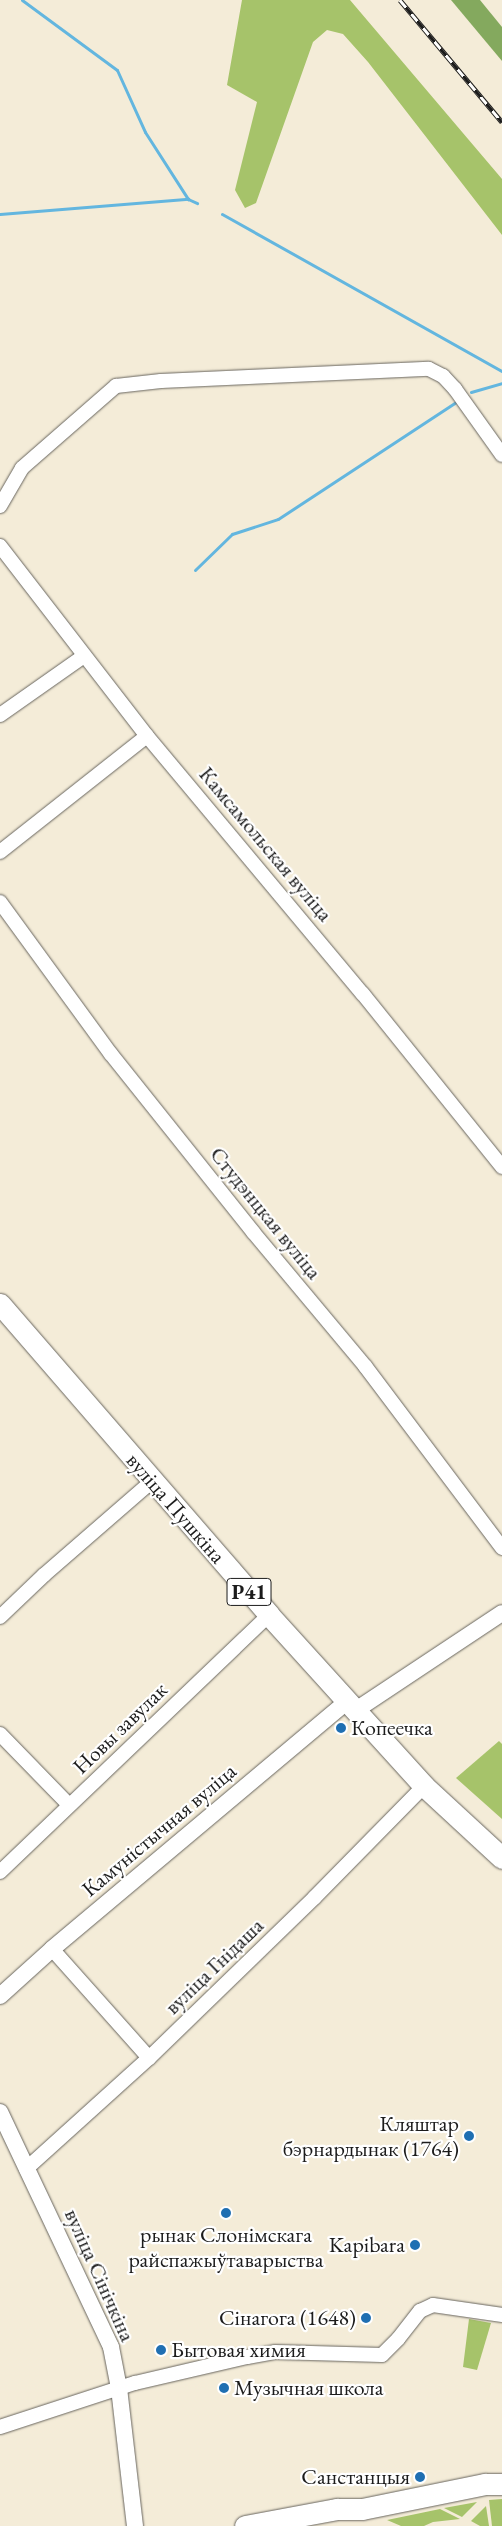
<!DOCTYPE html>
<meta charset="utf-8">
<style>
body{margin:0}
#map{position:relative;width:502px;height:2526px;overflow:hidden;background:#f4ecd8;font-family:"EB Garamond",serif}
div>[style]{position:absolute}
.green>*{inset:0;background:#a6c36a}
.forest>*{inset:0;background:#84a95e}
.stream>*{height:3px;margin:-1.5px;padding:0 1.5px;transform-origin:1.5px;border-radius:1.5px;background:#63b6df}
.roads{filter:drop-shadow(0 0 1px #68655e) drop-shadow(0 0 1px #68655e)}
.minor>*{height:14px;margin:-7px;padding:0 7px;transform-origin:7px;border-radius:7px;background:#fff}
.tertiary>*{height:16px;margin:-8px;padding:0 8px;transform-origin:8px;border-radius:8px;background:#fff}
.primary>*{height:21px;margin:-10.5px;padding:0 10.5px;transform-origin:10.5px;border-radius:10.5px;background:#fff}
.rail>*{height:5px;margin-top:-2.5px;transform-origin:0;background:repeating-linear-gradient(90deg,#fff 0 9px,#1c1c1c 0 18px);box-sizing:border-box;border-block:1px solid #1c1c1c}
.dots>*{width:14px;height:14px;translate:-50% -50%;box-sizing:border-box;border:2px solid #fff;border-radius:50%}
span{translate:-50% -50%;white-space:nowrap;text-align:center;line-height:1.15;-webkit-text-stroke:4.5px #fff;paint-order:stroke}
.shield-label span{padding:1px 4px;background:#fff;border:1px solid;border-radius:4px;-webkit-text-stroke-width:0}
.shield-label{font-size:21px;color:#1c1c1c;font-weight:700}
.street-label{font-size:22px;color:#1c1c1c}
.poi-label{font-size:22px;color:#1c1c1c}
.left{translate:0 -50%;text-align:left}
.right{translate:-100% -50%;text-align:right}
</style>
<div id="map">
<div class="green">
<i style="clip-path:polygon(242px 0,350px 0,502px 179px,502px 235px,368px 62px,343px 34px,327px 30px,313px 42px,256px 203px,245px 208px,235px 190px,257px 102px,227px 85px)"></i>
<i style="clip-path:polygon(499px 1741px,502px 1744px,502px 1819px,456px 1778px)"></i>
<i style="clip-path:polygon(469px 2319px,491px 2323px,477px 2370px,463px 2367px)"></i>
<i style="clip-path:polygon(502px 2499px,502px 2526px,492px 2526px,489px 2500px)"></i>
<i style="clip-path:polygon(477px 2502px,462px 2517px,444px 2508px)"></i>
<i style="clip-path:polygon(486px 2506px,489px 2526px,480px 2526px,471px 2521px)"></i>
<i style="clip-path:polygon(440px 2509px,460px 2519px,433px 2522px,424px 2526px,401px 2526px,387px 2520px)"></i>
</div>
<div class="forest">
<i style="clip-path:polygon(451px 0,480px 0,502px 27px,502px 61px)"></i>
</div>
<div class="stream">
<i style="left:22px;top:0;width:118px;rotate:36.4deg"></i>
<i style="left:117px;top:70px;width:68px;rotate:65.7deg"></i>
<i style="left:145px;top:132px;width:80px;rotate:57.3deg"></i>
<i style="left:0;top:214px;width:189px;rotate:-4.6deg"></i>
<i style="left:188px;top:199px;width:10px;rotate:24deg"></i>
<i style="left:222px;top:214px;width:321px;rotate:29.3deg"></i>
<i style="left:471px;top:392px;width:32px;rotate:-16deg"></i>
<i style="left:195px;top:570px;width:52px;rotate:-44.2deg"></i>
<i style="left:232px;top:534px;width:48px;rotate:-18.1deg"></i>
<i style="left:278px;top:519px;width:213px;rotate:-33.3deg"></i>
</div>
<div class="roads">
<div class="minor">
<i style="left:0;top:506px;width:44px;rotate:-59.9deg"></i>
<i style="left:22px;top:468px;width:125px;rotate:-41.1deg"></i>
<i style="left:116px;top:386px;width:45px;rotate:-6.3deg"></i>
<i style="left:161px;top:381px;width:268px;rotate:-2.6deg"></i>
<i style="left:429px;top:369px;width:16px;rotate:27deg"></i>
<i style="left:443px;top:376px;width:18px;rotate:47deg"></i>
<i style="left:455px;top:389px;width:81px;rotate:54.5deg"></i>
<i style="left:0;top:546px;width:240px;rotate:52.3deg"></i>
<i style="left:147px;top:736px;width:336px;rotate:50.1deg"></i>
<i style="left:363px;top:994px;width:222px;rotate:51.2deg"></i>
<i style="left:0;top:715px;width:103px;rotate:-35.1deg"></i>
<i style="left:0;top:852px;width:187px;rotate:-38.3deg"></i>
<i style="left:0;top:902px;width:188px;rotate:53.9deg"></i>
<i style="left:111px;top:1054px;width:228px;rotate:51.4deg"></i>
<i style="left:253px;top:1232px;width:175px;rotate:50.1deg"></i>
<i style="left:365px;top:1366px;width:228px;rotate:53deg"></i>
<i style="left:0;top:1617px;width:61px;rotate:-43.7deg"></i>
<i style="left:44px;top:1575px;width:143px;rotate:-41deg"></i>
<i style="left:0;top:1734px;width:99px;rotate:45.8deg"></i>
<i style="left:0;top:1872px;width:372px;rotate:-43.7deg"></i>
<i style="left:52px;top:1949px;width:146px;rotate:48.3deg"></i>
<i style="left:26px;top:2169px;width:166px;rotate:-42.1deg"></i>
<i style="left:149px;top:2058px;width:230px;rotate:-44.1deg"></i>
<i style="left:314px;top:1898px;width:157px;rotate:-45.5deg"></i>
<i style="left:0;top:2427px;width:142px;rotate:-18.1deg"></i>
<i style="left:135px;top:2383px;width:115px;rotate:-13.1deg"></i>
<i style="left:247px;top:2357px;width:28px;rotate:-10deg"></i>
<i style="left:275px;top:2352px;width:107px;rotate:1.6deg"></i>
<i style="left:382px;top:2355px;width:23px;rotate:-45deg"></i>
<i style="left:398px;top:2339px;width:36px;rotate:-52deg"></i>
<i style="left:420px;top:2311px;width:14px;rotate:-25deg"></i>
<i style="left:433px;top:2305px;width:70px;rotate:8.2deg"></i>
</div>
<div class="tertiary">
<i style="left:356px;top:1710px;width:175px;rotate:-33.6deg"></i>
<i style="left:0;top:1996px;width:70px;rotate:-42.1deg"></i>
<i style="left:52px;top:1949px;width:386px;rotate:-40deg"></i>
<i style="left:0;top:2112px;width:260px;rotate:64.7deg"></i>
<i style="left:111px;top:2347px;width:42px;rotate:79deg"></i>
<i style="left:119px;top:2388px;width:139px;rotate:83.4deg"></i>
</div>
<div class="primary">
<i style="left:0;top:1304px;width:411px;rotate:49.1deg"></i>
<i style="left:269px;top:1615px;width:231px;rotate:47.8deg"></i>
<i style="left:424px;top:1786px;width:106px;rotate:42.7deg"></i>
<i style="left:245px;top:2526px;width:94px;rotate:-10.5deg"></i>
<i style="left:337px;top:2509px;width:25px"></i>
<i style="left:362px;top:2509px;width:126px;rotate:-11.5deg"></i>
<i style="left:485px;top:2484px;width:17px"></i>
</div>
</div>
<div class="rail">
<i style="left:400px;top:0;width:159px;rotate:50.1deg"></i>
</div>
<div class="dots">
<i style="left:341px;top:1728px;background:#1f6fb2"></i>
<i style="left:469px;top:2136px;background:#1f6fb2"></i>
<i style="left:226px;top:2213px;background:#1f6fb2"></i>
<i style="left:415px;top:2245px;background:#1f6fb2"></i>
<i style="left:366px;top:2318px;background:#1f6fb2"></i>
<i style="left:161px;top:2350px;background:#1f6fb2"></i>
<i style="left:224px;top:2388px;background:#1f6fb2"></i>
<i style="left:420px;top:2477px;background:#1f6fb2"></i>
</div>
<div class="shield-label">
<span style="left:249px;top:1592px">Р41</span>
</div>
<div class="street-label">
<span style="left:266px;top:844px;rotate:50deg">Камсамольская вуліца</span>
<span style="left:266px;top:1213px;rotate:51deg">Студэнцкая вуліца</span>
<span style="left:176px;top:1508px;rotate:49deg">вуліца Пушкіна</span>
<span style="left:120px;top:1728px;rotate:-44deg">Новы завулак</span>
<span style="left:159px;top:1830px;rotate:-40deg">Камуністычная вуліца</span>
<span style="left:214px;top:1966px;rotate:-44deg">вуліца Гнідаша</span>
<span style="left:100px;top:2275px;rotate:66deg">вуліца Сінічкіна</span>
</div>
<div class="poi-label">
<span class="left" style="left:351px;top:1728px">Копеечка</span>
<span class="right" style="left:459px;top:2136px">Кляштар<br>бэрнардынак (1764)</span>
<span style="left:226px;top:2247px">рынак Слонімскага<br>райспажыўтаварыства</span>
<span class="right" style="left:405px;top:2245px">Kapibara</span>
<span class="right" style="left:356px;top:2318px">Сінагога (1648)</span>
<span class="left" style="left:171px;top:2350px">Бытовая химия</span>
<span class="left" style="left:234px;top:2388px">Музычная школа</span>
<span class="right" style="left:410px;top:2477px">Санстанцыя</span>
</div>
</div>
